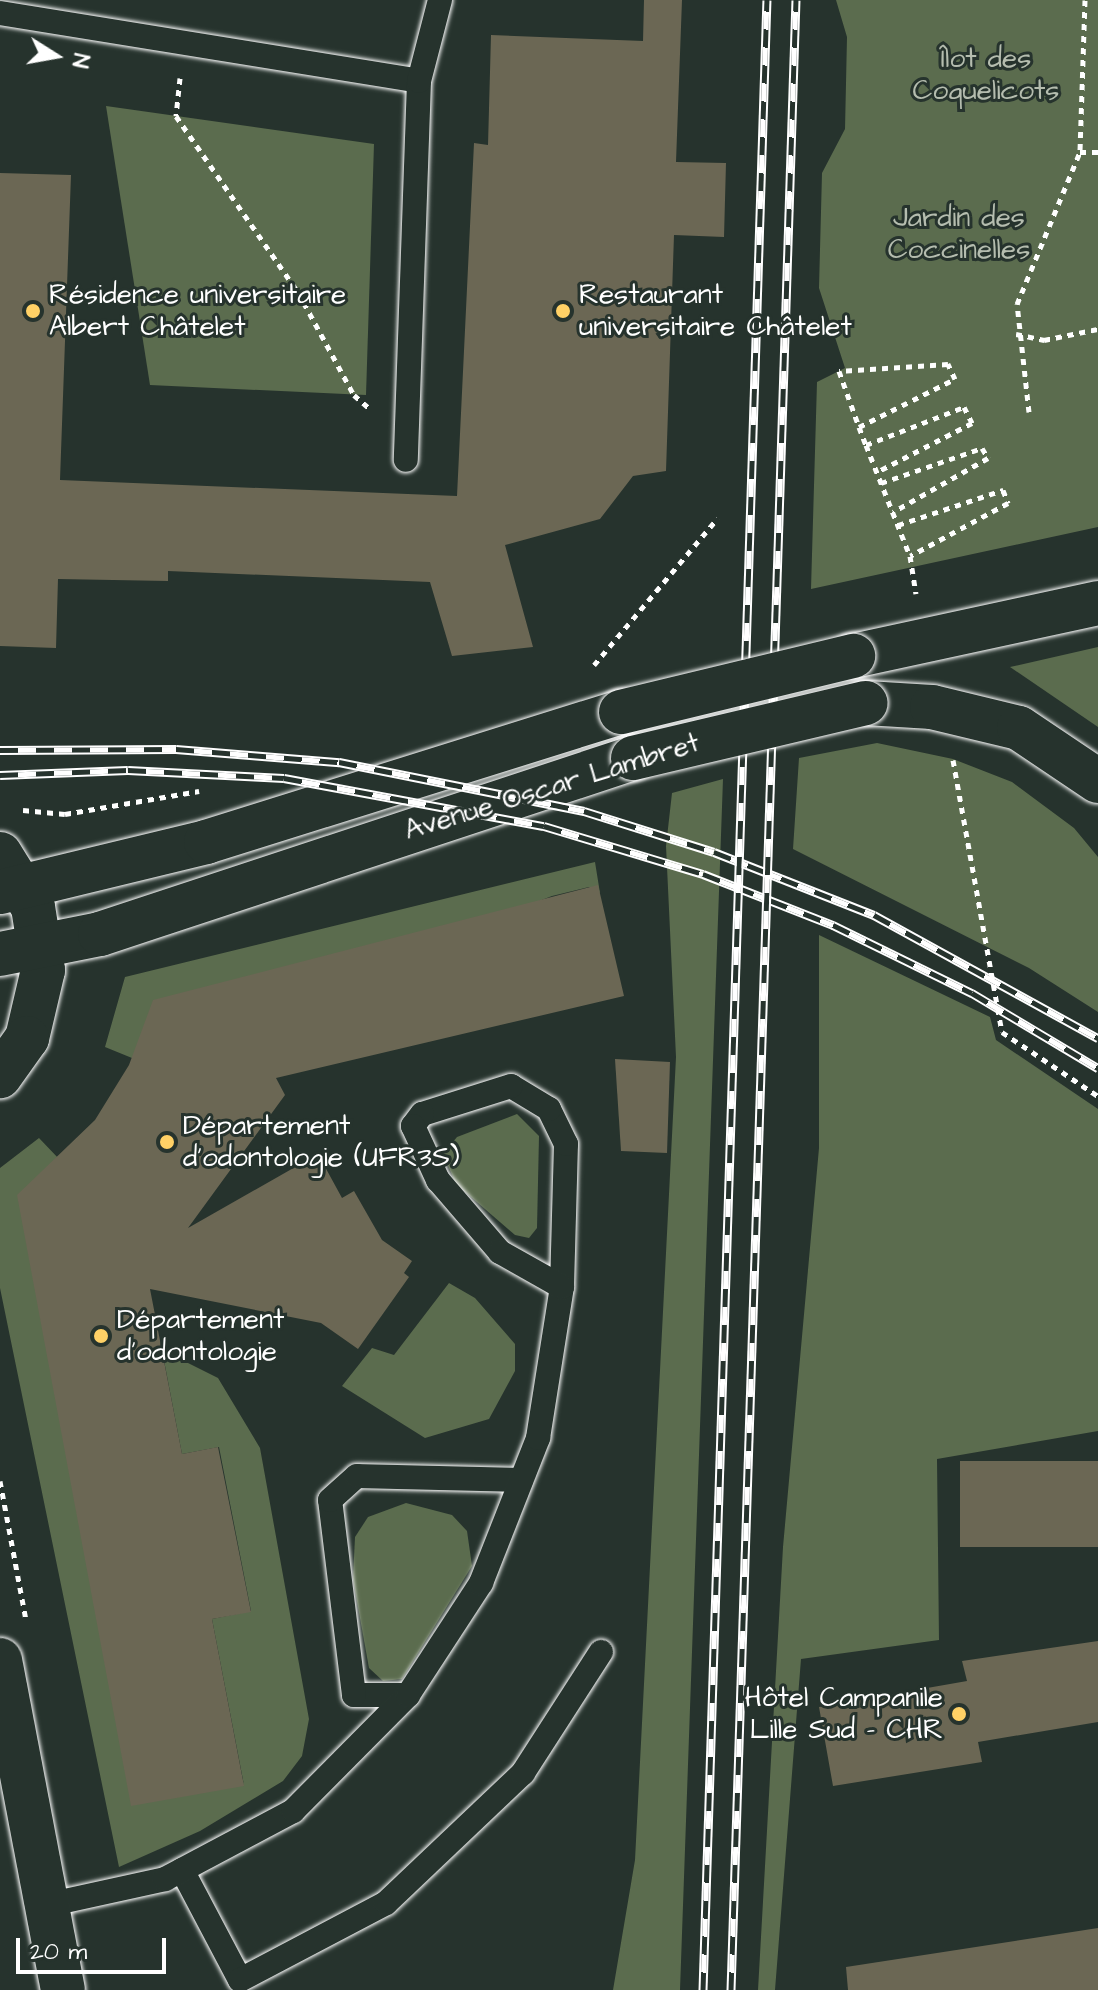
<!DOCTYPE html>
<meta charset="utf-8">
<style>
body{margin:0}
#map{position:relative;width:1098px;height:1990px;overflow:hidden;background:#26332d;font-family:"Architects Daughter",sans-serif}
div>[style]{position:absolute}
.green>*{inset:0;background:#5b6c4e}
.building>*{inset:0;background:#6b6754;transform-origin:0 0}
.path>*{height:5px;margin-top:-2.5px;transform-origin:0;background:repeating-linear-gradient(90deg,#fff 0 6px,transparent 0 12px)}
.roads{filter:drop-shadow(0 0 2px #fff) drop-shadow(0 0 2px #fff)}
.service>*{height:24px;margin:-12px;padding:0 12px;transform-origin:12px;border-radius:12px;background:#26332d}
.tertiary>*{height:44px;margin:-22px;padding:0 22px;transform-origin:22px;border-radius:22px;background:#26332d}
.secondary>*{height:44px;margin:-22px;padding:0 22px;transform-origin:22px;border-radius:22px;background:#26332d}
.rail>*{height:9px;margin-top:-4.5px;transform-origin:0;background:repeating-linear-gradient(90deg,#26332d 0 18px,#fff 0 36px);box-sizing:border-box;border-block:2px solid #fff}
.bridges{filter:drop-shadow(0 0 2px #fff) drop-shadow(0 0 2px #fff)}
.secondary-bridge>*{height:44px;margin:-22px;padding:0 22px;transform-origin:22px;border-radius:22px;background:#26332d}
.dots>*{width:22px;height:22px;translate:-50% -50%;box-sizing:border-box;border:4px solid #26332d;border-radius:50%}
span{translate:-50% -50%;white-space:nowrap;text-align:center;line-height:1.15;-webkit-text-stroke:6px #26332d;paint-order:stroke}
.park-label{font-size:28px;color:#b5bdaf}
.poi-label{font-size:28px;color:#fff}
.left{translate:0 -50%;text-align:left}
.right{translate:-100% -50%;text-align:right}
.street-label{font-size:28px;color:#fff}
.north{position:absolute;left:16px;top:16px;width:80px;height:80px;-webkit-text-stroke:6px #26332d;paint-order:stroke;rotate:101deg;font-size:22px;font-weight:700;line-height:32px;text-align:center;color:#fff}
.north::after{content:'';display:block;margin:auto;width:28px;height:36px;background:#fff;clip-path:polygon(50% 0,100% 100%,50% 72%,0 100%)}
.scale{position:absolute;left:16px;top:1938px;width:150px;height:36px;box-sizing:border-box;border:4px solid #fff;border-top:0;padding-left:10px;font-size:24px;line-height:28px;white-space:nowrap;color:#fff;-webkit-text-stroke:6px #26332d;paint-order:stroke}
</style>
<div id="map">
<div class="green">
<i style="clip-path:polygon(836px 0,1098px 0,1098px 527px,811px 589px,817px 382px,845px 368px,819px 288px,822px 173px,845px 129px,847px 37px)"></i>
<i style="clip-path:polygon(106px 106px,374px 144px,366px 395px,150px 385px)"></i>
<i style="clip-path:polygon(1098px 647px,1098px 727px,1010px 667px)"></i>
<i style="clip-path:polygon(877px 743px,953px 759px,1012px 782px,1074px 828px,1098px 857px,1098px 1012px,1029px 968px,793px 849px,799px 758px)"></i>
<i style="clip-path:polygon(723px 779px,680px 1990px,613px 1990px,635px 1860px,676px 1057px,666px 846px,672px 793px)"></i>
<i style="clip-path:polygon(595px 862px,600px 893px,589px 887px,552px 896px,132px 1058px,105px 1047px,125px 977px)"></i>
<i style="clip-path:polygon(819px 935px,990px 1017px,996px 1040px,1098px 1109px,1098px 1431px,937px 1459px,939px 1640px,801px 1659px,775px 1990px,758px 1990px,783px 1547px,819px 1148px)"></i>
<i style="clip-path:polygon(517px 1114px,539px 1136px,537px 1228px,529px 1238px,515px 1235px,456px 1184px,443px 1154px,457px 1137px)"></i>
<i style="clip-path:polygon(39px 1138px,60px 1160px,244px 1785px,212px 1619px,251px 1611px,219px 1447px,182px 1454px,162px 1350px,218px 1378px,260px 1448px,309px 1719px,302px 1756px,283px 1781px,200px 1831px,119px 1867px,0 1288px,0 1168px)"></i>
<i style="clip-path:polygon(449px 1283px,475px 1298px,515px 1344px,515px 1371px,489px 1419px,425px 1438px,342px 1386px,372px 1348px,394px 1355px)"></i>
<i style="clip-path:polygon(406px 1503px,452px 1515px,467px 1531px,472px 1566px,402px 1679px,383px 1681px,369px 1668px,353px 1579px,355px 1537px,368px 1517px)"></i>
</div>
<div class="building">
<i style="clip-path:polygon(644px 0,682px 0,676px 162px,726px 163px,724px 237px,674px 235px,666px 471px,633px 476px,600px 519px,505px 545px,533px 647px,452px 656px,430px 582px,168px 571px,168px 581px,58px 579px,56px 648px,0 646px,0 173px,71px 175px,60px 480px,457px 496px,474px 143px,488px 145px,491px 35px,643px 41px)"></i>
<i style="clip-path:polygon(598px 885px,624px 996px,276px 1078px,285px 1095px,188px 1228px,318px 1154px,342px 1198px,354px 1191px,382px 1240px,412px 1261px,404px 1273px,409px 1277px,358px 1349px,321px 1323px,150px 1289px,182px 1454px,218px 1447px,251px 1612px,212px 1619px,244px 1786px,131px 1806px,17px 1195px,95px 1120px,129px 1065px,153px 1000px)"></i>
<i style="clip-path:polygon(615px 1059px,670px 1062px,667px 1153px,621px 1151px)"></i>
<i style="left:1098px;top:1461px;width:86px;height:138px;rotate:90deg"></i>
<i style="clip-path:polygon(1098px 1641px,1098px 1722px,978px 1742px,982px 1762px,833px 1786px,819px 1707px,967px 1681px,962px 1661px)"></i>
<i style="clip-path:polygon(1098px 1928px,1098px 1990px,848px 1990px,846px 1967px)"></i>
</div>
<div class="path">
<i style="left:1085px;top:0;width:152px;rotate:91.9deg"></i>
<i style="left:1080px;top:152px;width:18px"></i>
<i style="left:180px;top:78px;width:38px;rotate:96deg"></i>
<i style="left:176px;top:116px;width:214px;rotate:55.3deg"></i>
<i style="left:298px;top:292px;width:117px;rotate:61.5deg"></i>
<i style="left:354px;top:395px;width:20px;rotate:41deg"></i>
<i style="left:1016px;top:334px;width:29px;rotate:12deg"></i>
<i style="left:1044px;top:340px;width:55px;rotate:-11.5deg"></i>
<i style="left:1029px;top:412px;width:109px;rotate:-96.3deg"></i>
<i style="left:1017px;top:304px;width:165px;rotate:-67.5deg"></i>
<i style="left:859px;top:427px;width:107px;rotate:-26.6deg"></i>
<i style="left:955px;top:379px;width:17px;rotate:-115deg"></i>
<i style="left:948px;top:364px;width:109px;rotate:176.3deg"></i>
<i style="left:839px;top:371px;width:59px;rotate:70.3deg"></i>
<i style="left:859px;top:427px;width:19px;rotate:69deg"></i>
<i style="left:866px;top:445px;width:119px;rotate:68.4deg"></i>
<i style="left:910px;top:556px;width:38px;rotate:81deg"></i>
<i style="left:866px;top:445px;width:105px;rotate:-21.2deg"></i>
<i style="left:964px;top:407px;width:18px;rotate:63deg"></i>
<i style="left:972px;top:423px;width:107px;rotate:152.7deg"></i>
<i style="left:881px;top:483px;width:107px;rotate:-19.1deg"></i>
<i style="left:982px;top:448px;width:12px;rotate:59deg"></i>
<i style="left:988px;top:458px;width:109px;rotate:150.4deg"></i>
<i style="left:898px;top:525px;width:111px;rotate:-18.4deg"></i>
<i style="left:1003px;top:490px;width:14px;rotate:69deg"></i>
<i style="left:1008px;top:503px;width:111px;rotate:151.6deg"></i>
<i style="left:594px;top:665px;width:192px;rotate:-49.9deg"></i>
<i style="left:953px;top:760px;width:276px;rotate:79.8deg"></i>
<i style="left:1002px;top:1032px;width:115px;rotate:33.7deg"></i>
<i style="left:23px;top:810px;width:42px;rotate:5.4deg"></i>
<i style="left:65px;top:814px;width:136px;rotate:-9.7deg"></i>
<i style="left:0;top:1481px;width:141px;rotate:79.4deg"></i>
</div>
<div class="roads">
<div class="service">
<i style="left:0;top:13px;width:424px;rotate:9.2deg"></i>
<i style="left:419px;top:81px;width:379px;rotate:92deg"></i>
<i style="left:419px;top:81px;width:84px;rotate:-75.5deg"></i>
<i style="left:408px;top:1695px;width:54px;rotate:180deg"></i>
<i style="left:354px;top:1695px;width:196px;rotate:-97deg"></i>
<i style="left:330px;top:1500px;width:36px;rotate:-42deg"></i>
<i style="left:357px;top:1476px;width:164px;rotate:1.4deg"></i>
<i style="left:182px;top:1870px;width:124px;rotate:62.2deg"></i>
<i style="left:240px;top:1980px;width:165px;rotate:-27.8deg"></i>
<i style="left:386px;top:1903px;width:189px;rotate:-43.5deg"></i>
<i style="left:523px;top:1773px;width:144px;rotate:-57.2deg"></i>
<i style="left:47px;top:1905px;width:121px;rotate:-12.4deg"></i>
<i style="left:165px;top:1879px;width:145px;rotate:-28deg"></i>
<i style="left:293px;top:1811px;width:163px;rotate:-45.2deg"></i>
<i style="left:408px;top:1695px;width:134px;rotate:-56.9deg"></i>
<i style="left:481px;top:1583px;width:156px;rotate:-68.5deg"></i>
<i style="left:538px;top:1438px;width:153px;rotate:-81deg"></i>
<i style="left:562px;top:1287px;width:143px;rotate:-88.4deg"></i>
<i style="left:566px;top:1144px;width:39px;rotate:-116deg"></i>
<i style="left:549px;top:1109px;width:44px;rotate:-148.8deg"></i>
<i style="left:511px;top:1086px;width:93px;rotate:162.5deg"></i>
<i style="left:422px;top:1114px;width:15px;rotate:127deg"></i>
<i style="left:413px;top:1126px;width:60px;rotate:65.2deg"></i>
<i style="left:438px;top:1180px;width:95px;rotate:49.3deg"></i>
<i style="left:500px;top:1252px;width:71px;rotate:29.4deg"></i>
</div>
<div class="tertiary">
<i style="left:0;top:1660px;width:336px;rotate:79.2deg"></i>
</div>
<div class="secondary">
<i style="left:853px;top:656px;width:251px;rotate:-12.2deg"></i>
<i style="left:866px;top:703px;width:66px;rotate:3.5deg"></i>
<i style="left:932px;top:707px;width:89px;rotate:13.6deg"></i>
<i style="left:1019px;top:728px;width:95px;rotate:33.9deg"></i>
<i style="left:0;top:854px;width:62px;rotate:58.1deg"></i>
<i style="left:33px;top:907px;width:64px;rotate:81deg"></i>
<i style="left:43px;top:970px;width:70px;rotate:103.2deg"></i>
<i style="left:27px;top:1038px;width:47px;rotate:125.4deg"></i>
<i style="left:0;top:892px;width:212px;rotate:-13.6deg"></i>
<i style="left:206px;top:842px;width:435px;rotate:-17.4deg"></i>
<i style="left:0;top:954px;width:102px;rotate:-11.3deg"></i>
<i style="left:100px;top:934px;width:561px;rotate:-18.27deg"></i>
</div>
</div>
<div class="rail">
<i style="left:0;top:750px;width:176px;rotate:-0.3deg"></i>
<i style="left:176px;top:749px;width:164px;rotate:4.6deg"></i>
<i style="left:339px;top:762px;width:250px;rotate:11.3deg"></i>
<i style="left:584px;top:811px;width:136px;rotate:17.5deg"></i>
<i style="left:714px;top:852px;width:172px;rotate:21.5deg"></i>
<i style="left:874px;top:915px;width:256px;rotate:28.8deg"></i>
<i style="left:0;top:775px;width:128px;rotate:-2.2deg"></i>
<i style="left:128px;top:770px;width:156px;rotate:2.9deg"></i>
<i style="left:284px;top:778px;width:264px;rotate:10.5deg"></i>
<i style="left:544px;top:826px;width:166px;rotate:16.8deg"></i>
<i style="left:703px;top:874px;width:140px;rotate:21.4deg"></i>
<i style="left:833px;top:925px;width:155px;rotate:26.1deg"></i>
<i style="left:972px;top:993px;width:147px;rotate:30.8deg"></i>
<i style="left:703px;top:1990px;width:1991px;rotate:-88.16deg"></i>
<i style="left:731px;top:1990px;width:1991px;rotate:-88.13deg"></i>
</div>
<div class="bridges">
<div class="secondary-bridge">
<i style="left:621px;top:712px;width:239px;rotate:-13.6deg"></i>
<i style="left:633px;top:758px;width:239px;rotate:-13.3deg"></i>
</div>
</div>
<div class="dots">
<i style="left:33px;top:311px;background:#ffd166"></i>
<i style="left:563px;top:311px;background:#ffd166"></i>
<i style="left:167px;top:1142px;background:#ffd166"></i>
<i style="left:101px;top:1336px;background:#ffd166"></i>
<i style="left:959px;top:1714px;background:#ffd166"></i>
</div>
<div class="park-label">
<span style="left:986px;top:75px">Îlot des<br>Coquelicots</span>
<span style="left:959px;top:234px">Jardin des<br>Coccinelles</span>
</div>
<div class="poi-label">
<span class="left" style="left:49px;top:311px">Résidence universitaire<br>Albert Châtelet</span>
<span class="left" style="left:579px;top:311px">Restaurant<br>universitaire Châtelet</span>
<span class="left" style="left:183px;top:1142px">Département<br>d’odontologie (UFR3S)</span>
<span class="left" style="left:117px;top:1336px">Département<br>d’odontologie</span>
<span class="right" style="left:943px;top:1714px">Hôtel Campanile<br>Lille Sud - CHR</span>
</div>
<div class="street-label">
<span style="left:552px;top:787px;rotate:-17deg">Avenue Oscar Lambret</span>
</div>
<div class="north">N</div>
<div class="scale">20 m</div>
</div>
